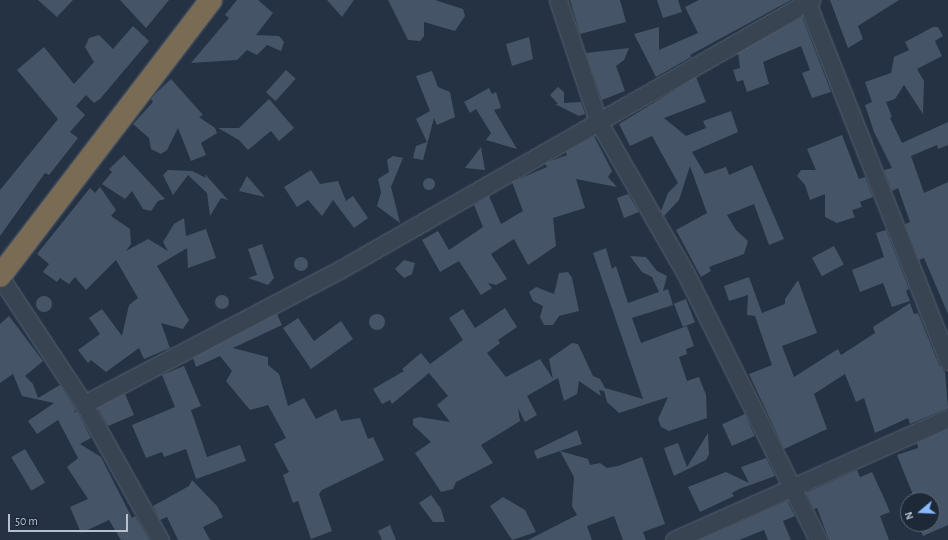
<!DOCTYPE html>
<style>
body{margin:0}
#map{position:relative;width:948px;height:540px;overflow:hidden;background:#243244;font-family:"Alegreya Sans",sans-serif}
div>[style]{position:absolute}
.building>*{inset:0;background:#465468;transform-origin:0 0}
.round{border-radius:50%}
.roads{filter:drop-shadow(0 0 1px #576270) drop-shadow(0 0 1px #576270)}
.minor>*{height:17px;margin:-8.5px;padding:0 8.5px;transform-origin:8.5px;border-radius:8.5px;background:#394453}
.highway>*{height:22px;margin:-11px;padding:0 11px;transform-origin:11px;border-radius:11px;background:#7a6b55}
span{translate:-50% -50%;white-space:nowrap;text-align:center;line-height:1.15;-webkit-text-stroke:3px #1e2938;paint-order:stroke}
.north{position:absolute;left:900px;top:492px;width:40px;height:40px;box-sizing:border-box;background:#1e2938;border:1px solid #5b6574;border-radius:50%;rotate:251deg;font-size:11px;font-weight:700;line-height:16px;text-align:center;color:#b6bfcd}
.north::after{content:'';display:block;margin:auto;width:14px;height:18px;background:#89b9ff;clip-path:polygon(50% 0,100% 100%,50% 72%,0 100%)}
.scale{position:absolute;left:8px;top:514px;width:120px;height:18px;box-sizing:border-box;border:2px solid #b6bfcd;border-top:0;padding-left:5px;font-size:12px;line-height:14px;white-space:nowrap;color:#b6bfcd;-webkit-text-stroke:3px #1e2938;paint-order:stroke}
</style>
<div id="map">
<div class="building">
<i style="clip-path:polygon(38px 0,73px 0,57px 17px)"></i>
<i style="clip-path:polygon(120px 0,169px 0,146px 28px)"></i>
<i style="clip-path:polygon(237px 0,258px 0,273px 13px,256px 35px,279px 36px,284px 42px,281px 51px,267px 45px,257px 55px,247px 50px,237px 60px,191px 63px,229px 18px,225px 15px)"></i>
<i style="clip-path:polygon(327px 0,354px 0,342px 17px)"></i>
<i style="clip-path:polygon(388px 0,435px 0,463px 9px,465px 16px,455px 31px,424px 22px,424px 36px,420px 41px,408px 40px)"></i>
<i style="clip-path:polygon(570px 0,620px 0,626px 22px,580px 34px)"></i>
<i style="clip-path:polygon(657px 0,678px 0,682px 12px,663px 18px)"></i>
<i style="clip-path:polygon(699px 0,791px 0,690px 55px,691px 57px,656px 77px,634px 34px,659px 27px,659px 50px,698px 33px,685px 7px)"></i>
<i style="clip-path:polygon(830px 0,899px 0,858px 26px,863px 39px,848px 48px)"></i>
<i style="clip-path:polygon(802px 17px,831px 92px,812px 98px,802px 73px,810px 70px,801px 46px,763px 62px,769px 84px,747px 92px,743px 80px,737px 82px,733px 70px,740px 68px,738px 53px)"></i>
<i style="clip-path:polygon(133px 26px,149px 41px,100px 99px,94px 103px,86px 95px,76px 106px,85px 115px,70px 132px,78px 138px,49px 175px,45px 173px,0 236px,0 190px,58px 119px,17px 70px,44px 47px,74px 84px,94px 62px,85px 47px,89px 38px,99px 35px,113px 49px)"></i>
<i style="clip-path:polygon(933px 27px,938px 27px,943px 36px,935px 41px,942px 56px,917px 69px,924px 81px,923px 114px,904px 85px,895px 99px,886px 102px,892px 117px,890px 118px,902px 143px,948px 122px,948px 145px,938px 149px,937px 145px,911px 156px,924px 193px,948px 182px,948px 314px,924px 258px,919px 260px,905px 224px,910px 222px,898px 188px,892px 191px,884px 170px,892px 168px,874px 132px,865px 105px,872px 102px,865px 82px,891px 73px,894px 57px,909px 50px,905px 42px)"></i>
<i style="clip-path:polygon(529px 37px,533px 59px,512px 66px,506px 44px)"></i>
<i style="clip-path:polygon(629px 48px,624px 60px,616px 66px,625px 91px,602px 100px,586px 53px)"></i>
<i style="left:286px;top:70px;width:13px;height:30px;rotate:42deg"></i>
<i style="clip-path:polygon(432px 71px,438px 87px,450px 92px,455px 117px,437px 125px,434px 118px,423px 160px,413px 158px,416px 146px,427px 142px,416px 119px,430px 111px,416px 76px)"></i>
<i style="clip-path:polygon(696px 77px,706px 102px,664px 118px,686px 136px,706px 128px,703px 121px,731px 111px,738px 132px,692px 152px,705px 174px,726px 167px,729px 175px,752px 165px,784px 239px,769px 245px,754px 204px,727px 215px,736px 230px,748px 241px,744px 254px,709px 267px,711px 271px,701px 277px,676px 230px,707px 213px,690px 166px,679px 200px,664px 216px,661px 211px,668px 193px,678px 183px,652px 136px,630px 146px,619px 124px)"></i>
<i style="clip-path:polygon(171px 79px,203px 115px,199px 117px,215px 128px,217px 133px,201px 143px,206px 155px,191px 161px,178px 128px,167px 150px,161px 154px,151px 149px,149px 138px,133px 124px,153px 102px,151px 99px,155px 94px)"></i>
<i style="clip-path:polygon(558px 87px,564px 92px,564px 103px,581px 102px,585px 114px,579px 116px,555px 104px,558px 104px,550px 95px)"></i>
<i style="clip-path:polygon(489px 88px,492px 94px,496px 92px,501px 108px,494px 110px,517px 149px,486px 140px,491px 133px,476px 109px,470px 113px,464px 102px)"></i>
<i style="clip-path:polygon(269px 99px,294px 128px,279px 141px,271px 131px,248px 150px,239px 140px,218px 128px,239px 128px)"></i>
<i style="clip-path:polygon(842px 135px,859px 179px,865px 177px,873px 197px,860px 202px,862px 207px,852px 210px,855px 217px,837px 223px,825px 217px,825px 194px,810px 200px,805px 185px,797px 176px,801px 170px,816px 170px,807px 149px)"></i>
<i style="clip-path:polygon(594px 136px,612px 171px,608px 177px,617px 187px,576px 179px,585px 208px,553px 218px,556px 246px,528px 265px,514px 239px,491px 254px,507px 279px,496px 285px,488px 283px,492px 288px,481px 295px,459px 261px,440px 272px,422px 240px,438px 231px,449px 250px,483px 227px,474px 205px,489px 196px,501px 224px,523px 211px,512px 182px,547px 167px,545px 163px,567px 155px,566px 152px)"></i>
<i style="clip-path:polygon(481px 147px,485px 170px,465px 168px)"></i>
<i style="clip-path:polygon(124px 155px,165px 199px,158px 201px,151px 211px,143px 209px,132px 191px,125px 199px,102px 184px,112px 172px,109px 169px)"></i>
<i style="clip-path:polygon(393px 156px,403px 158px,391px 187px,400px 223px,377px 206px,381px 192px,378px 179px,389px 172px,387px 160px)"></i>
<i style="clip-path:polygon(168px 170px,192px 171px,206px 178px,205px 174px,228px 200px,221px 198px,210px 216px,207px 193px,188px 175px,173px 195px,163px 175px)"></i>
<i style="clip-path:polygon(311px 170px,320px 184px,338px 181px,346px 201px,353px 196px,368px 218px,354px 228px,333px 200px,322px 216px,308px 200px,297px 207px,284px 187px)"></i>
<i style="clip-path:polygon(247px 176px,265px 197px,239px 191px)"></i>
<i class="round" style="left:423px;top:178px;width:12px;height:12px"></i>
<i style="clip-path:polygon(100px 187px,116px 210px,111px 216px,130px 229px,131px 244px,126px 251px,148px 239px,168px 251px,163px 242px,174px 224px,184px 218px,186px 236px,206px 229px,216px 258px,188px 268px,187px 248px,157px 266px,189px 320px,183px 329px,161px 323px,170px 348px,144px 359px,139px 348px,106px 372px,91px 360px,88px 363px,78px 350px,100px 334px,89px 318px,102px 309px,122px 336px,129px 305px,138px 298px,116px 260px,86px 290px,75px 277px,69px 284px,60px 278px,57px 282px,43px 272px,49px 264px,37px 254px,90px 188px,95px 193px)"></i>
<i style="clip-path:polygon(628px 194px,639px 212px,624px 218px,617px 198px)"></i>
<i style="clip-path:polygon(886px 230px,909px 289px,906px 291px,910px 301px,892px 307px,883px 283px,860px 292px,852px 270px,884px 257px,876px 233px)"></i>
<i style="clip-path:polygon(262px 244px,274px 278px,268px 285px,248px 278px,257px 275px,248px 249px)"></i>
<i style="left:834px;top:246px;width:21px;height:25px;rotate:62deg"></i>
<i style="clip-path:polygon(606px 248px,612px 269px,616px 266px,628px 303px,659px 292px,652px 277px,642px 272px,630px 256px,646px 257px,657px 271px,667px 276px,663px 291px,668px 289px,673px 305px,632px 318px,641px 343px,687px 326px,694px 346px,686px 349px,687px 354px,679px 357px,687px 381px,699px 377px,706px 395px,707px 418px,669px 431px,661px 427px,658px 419px,668px 397px,619px 413px,607px 402px,604px 391px,599px 390px,601px 396px,579px 381px,577px 394px,564px 401px,558px 378px,527px 396px,537px 415px,525px 422px,518px 408px,520px 421px,481px 445px,493px 463px,456px 482px,453px 489px,441px 492px,415px 453px,431px 442px,413px 425px,413px 419px,419px 417px,450px 422px,437px 405px,448px 396px,429px 373px,392px 404px,390px 400px,382px 404px,373px 389px,404px 371px,402px 369px,421px 353px,430px 364px,463px 340px,449px 318px,463px 309px,475px 328px,505px 308px,517px 327px,498px 340px,500px 343px,487px 353px,506px 377px,540px 359px,553px 379px,549px 359px,572px 343px,578px 344px,593px 376px,600px 379px,605px 388px,643px 399px,593px 253px)"></i>
<i class="round" style="left:294px;top:257px;width:14px;height:14px"></i>
<i style="clip-path:polygon(404px 260px,415px 263px,412px 274px,404px 278px,395px 269px)"></i>
<i style="clip-path:polygon(568px 272px,572px 278px,579px 311px,559px 316px,553px 325px,544px 325px,540px 317px,543px 306px,533px 301px,529px 292px,536px 287px,554px 294px,559px 273px)"></i>
<i style="clip-path:polygon(749px 277px,762px 313px,785px 304px,785px 299px,798px 280px,817px 333px,782px 346px,794px 377px,838px 349px,841px 355px,875px 333px,873px 327px,910px 303px,914px 314px,918px 313px,939px 365px,945px 372px,948px 408px,910px 424px,908px 418px,875px 433px,864px 398px,856px 402px,845px 374px,814px 394px,827px 429px,784px 449px,749px 374px,772px 365px,755px 316px,747px 315px,748px 295px,729px 301px,724px 286px)"></i>
<i class="round" style="left:215px;top:295px;width:14px;height:14px"></i>
<i class="round" style="left:36px;top:296px;width:16px;height:16px"></i>
<i style="left:686px;top:299px;width:25px;height:13px;rotate:69deg"></i>
<i style="clip-path:polygon(277px 314px,282px 325px,233px 348px,268px 357px,268px 365px,279px 374px,288px 406px,304px 398px,316px 419px,336px 409px,341px 421px,360px 418px,368px 439px,373px 437px,384px 460px,322px 490px,319px 494px,332px 531px,311px 539px,298px 501px,293px 503px,283px 475px,289px 472px,274px 444px,286px 438px,268px 405px,250px 410px,226px 381px,232px 371px,220px 356px,196px 367px,193px 358px)"></i>
<i class="round" style="left:369px;top:314px;width:16px;height:16px"></i>
<i style="clip-path:polygon(9px 316px,43px 361px,25px 376px,33px 384px,38px 398px,60px 385px,76px 410px,73px 413px,77px 411px,91px 438px,80px 444px,101px 457px,132px 518px,135px 516px,149px 540px,121px 540px,109px 520px,81px 533px,70px 507px,88px 499px,67px 467px,78px 458px,58px 420px,37px 434px,28px 421px,54px 403px,22px 396px,13px 374px,0 383px,0 324px)"></i>
<i style="clip-path:polygon(298px 318px,314px 341px,341px 321px,353px 339px,311px 369px,283px 328px)"></i>
<i style="clip-path:polygon(184px 366px,201px 406px,191px 410px,207px 457px,240px 445px,246px 461px,196px 479px,186px 449px,164px 457px,162px 452px,146px 458px,132px 425px,175px 407px,162px 375px)"></i>
<i style="clip-path:polygon(125px 394px,134px 415px,108px 426px,98px 408px)"></i>
<i style="left:745px;top:414px;width:24px;height:25px;rotate:66deg"></i>
<i style="clip-path:polygon(948px 429px,948px 525px,923px 536px,918px 524px,932px 524px,932px 500px,915px 500px,897px 455px,918px 448px,917px 443px)"></i>
<i style="clip-path:polygon(577px 430px,582px 444px,560px 451px,588px 459px,590px 465px,600px 463px,607px 468px,618px 466px,642px 457px,665px 524px,643px 532px,646px 540px,623px 540px,614px 516px,587px 526px,592px 540px,528px 540px,577px 515px,572px 506px,574px 477px,560px 451px,537px 459px,534px 451px)"></i>
<i style="clip-path:polygon(708px 433px,709px 454px,706px 460px,674px 476px,664px 448px,678px 443px,687px 467px)"></i>
<i style="left:25px;top:449px;width:39px;height:16px;rotate:59deg"></i>
<i style="clip-path:polygon(766px 458px,775px 476px,739px 489px,732px 493px,734px 496px,700px 512px,688px 487px,726px 472px,749px 483px,741px 467px)"></i>
<i style="clip-path:polygon(857px 470px,860px 477px,872px 472px,884px 498px,890px 512px,880px 516px,889px 540px,829px 540px,817px 508px,814px 509px,806px 493px)"></i>
<i style="clip-path:polygon(192px 480px,217px 506px,223px 517px,203px 527px,210px 540px,178px 540px,167px 517px,160px 520px,153px 506px,189px 486px)"></i>
<i style="clip-path:polygon(431px 495px,441px 509px,445px 522px,433px 522px,419px 503px)"></i>
<i style="clip-path:polygon(503px 497px,525px 510px,536px 532px,512px 540px,490px 506px)"></i>
<i style="clip-path:polygon(787px 501px,795px 516px,783px 521px,791px 540px,768px 540px,764px 530px,739px 540px,699px 540px)"></i>
<i style="clip-path:polygon(390px 525px,396px 540px,382px 540px,378px 531px)"></i>
</div>
<div class="roads">
<div class="minor">
<i style="left:558px;top:0;width:127px;rotate:71.7deg"></i>
<i style="left:598px;top:121px;width:174px;rotate:60.1deg"></i>
<i style="left:685px;top:272px;width:299px;rotate:63.6deg"></i>
<i style="left:806px;top:0;width:388px;rotate:68.5deg"></i>
<i style="left:0;top:277px;width:152px;rotate:56.5deg"></i>
<i style="left:84px;top:404px;width:156px;rotate:60.8deg"></i>
<i style="left:84px;top:404px;width:290px;rotate:-27.7deg"></i>
<i style="left:341px;top:269px;width:542px;rotate:-29.78deg"></i>
<i style="left:674px;top:540px;width:300px;rotate:-24deg"></i>
</div>
<div class="highway">
<i style="left:0;top:276px;width:347px;rotate:-52.6deg"></i>
</div>
</div>
<div class="north">N</div>
<div class="scale">50 m</div>
</div>
